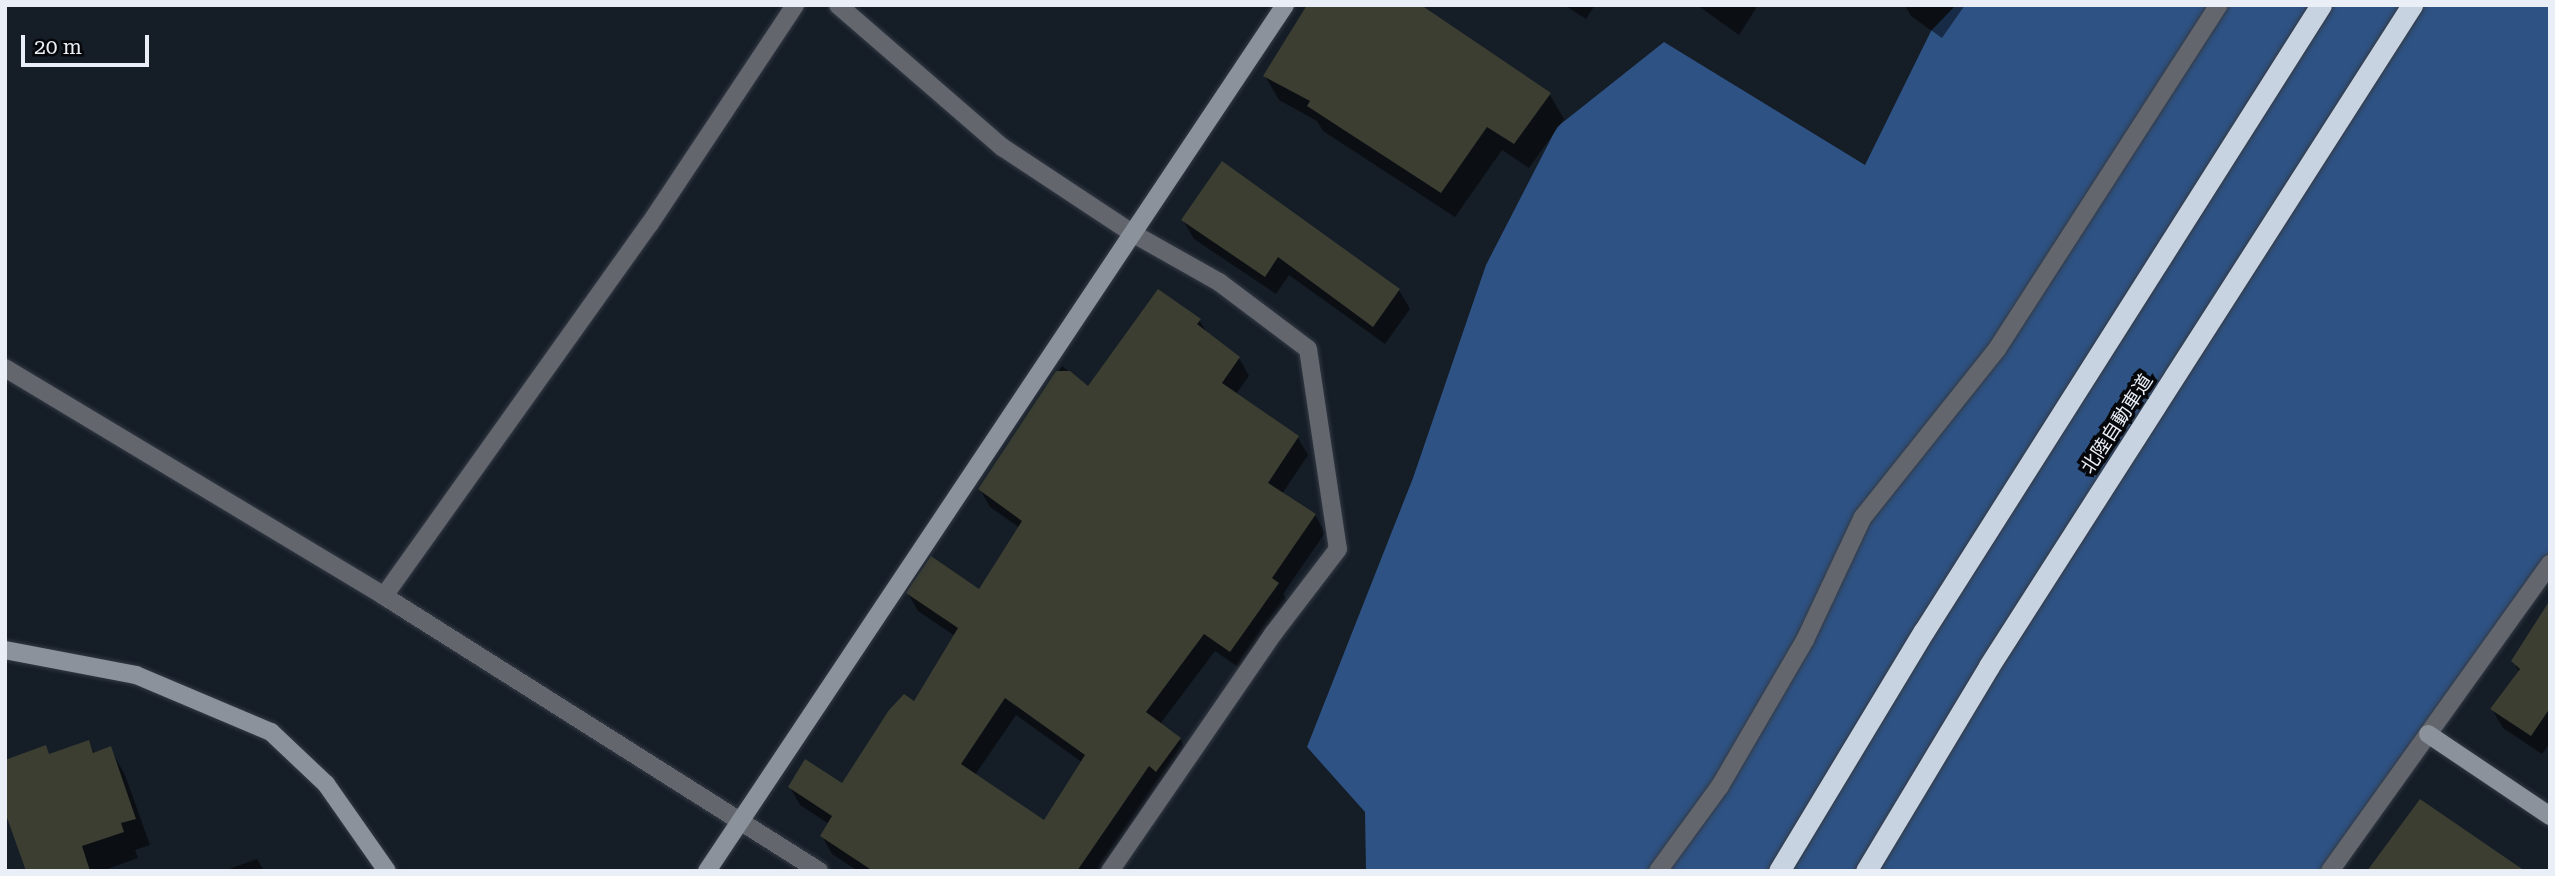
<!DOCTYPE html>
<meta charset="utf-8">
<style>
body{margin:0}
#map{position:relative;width:2555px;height:876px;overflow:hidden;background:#151d27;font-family:"Roboto Serif","Noto Sans JP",serif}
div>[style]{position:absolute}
.forest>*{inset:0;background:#2e5283}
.shadow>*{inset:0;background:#0007}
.building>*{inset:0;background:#3b3e31}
.roads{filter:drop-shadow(0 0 2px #333a44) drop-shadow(0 0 2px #333a44)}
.street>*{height:18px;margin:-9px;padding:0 9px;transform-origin:9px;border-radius:9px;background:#63676d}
.secondary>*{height:18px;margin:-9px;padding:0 9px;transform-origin:9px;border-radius:9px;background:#8c929b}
.highway>*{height:21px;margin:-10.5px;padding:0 10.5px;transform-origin:10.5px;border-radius:10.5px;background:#c8d3e1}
span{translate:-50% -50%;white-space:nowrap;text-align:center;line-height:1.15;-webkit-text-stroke:7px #05070b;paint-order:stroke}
.street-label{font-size:19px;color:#eaeff7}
.frame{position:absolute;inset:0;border:7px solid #eaeff7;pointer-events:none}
.scale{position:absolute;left:21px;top:35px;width:128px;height:32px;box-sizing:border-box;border:4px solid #eaeff7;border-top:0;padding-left:9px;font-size:21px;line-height:24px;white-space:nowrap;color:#eaeff7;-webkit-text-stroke:5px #05070b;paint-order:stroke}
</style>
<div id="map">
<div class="forest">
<i style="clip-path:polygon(1956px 5px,2550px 5px,2550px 564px,2330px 871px,1366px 871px,1365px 812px,1307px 747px,1413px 478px,1486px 265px,1557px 127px,1664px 42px,1865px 165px,1931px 31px)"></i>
</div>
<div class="shadow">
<i style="clip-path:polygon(1418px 5px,1550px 95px,1564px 119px,1529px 168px,1502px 150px,1455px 217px,1323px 131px,1317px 121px,1279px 100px,1265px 76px)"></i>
<i style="clip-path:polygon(1564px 5px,1595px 5px,1586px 19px)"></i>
<i style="clip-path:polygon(1697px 5px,1758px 5px,1739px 35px)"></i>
<i style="clip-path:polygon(1905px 5px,1965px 5px,1942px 38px,1911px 16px)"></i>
<i style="clip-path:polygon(1183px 220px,1399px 290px,1410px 309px,1385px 344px,1289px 275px,1276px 294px,1194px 239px)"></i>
<i style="clip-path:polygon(evenodd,1199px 320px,1208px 334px,1239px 358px,1249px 376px,1236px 394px,1298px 438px,1308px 455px,1282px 494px,1315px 515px,1325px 533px,1283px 594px,1288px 602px,1241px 669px,1215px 651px,1160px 724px,1180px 739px,1190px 757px,1167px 789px,1159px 783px,1103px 866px,1105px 871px,858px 871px,832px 854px,822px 836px,829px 824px,800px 805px,790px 787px,842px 786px,914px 703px,955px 636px,918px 611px,908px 593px,979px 592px,1020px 528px,990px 507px,980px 489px,1062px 366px,1089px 388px,1199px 320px,1016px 715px,1083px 763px,1045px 823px,975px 775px,1016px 715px)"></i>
<i style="clip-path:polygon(2550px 604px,2550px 743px,2542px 754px,2503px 728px,2492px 709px,2520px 673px,2513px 661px)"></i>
<i style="clip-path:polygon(88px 742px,95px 754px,110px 748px,125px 775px,150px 845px,135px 850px,138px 858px,102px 871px,27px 871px,50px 756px)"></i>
<i style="clip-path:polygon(257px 859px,264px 871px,224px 871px)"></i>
</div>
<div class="building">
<i style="clip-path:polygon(1307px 5px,1421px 5px,1551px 93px,1514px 144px,1487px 127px,1441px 193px,1307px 106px,1310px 101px,1263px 76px)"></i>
<i style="clip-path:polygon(1222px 161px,1400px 289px,1373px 327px,1278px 257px,1265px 277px,1181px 220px)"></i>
<i style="clip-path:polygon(evenodd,1158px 289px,1201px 319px,1197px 324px,1240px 357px,1222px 383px,1299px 436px,1268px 483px,1316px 514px,1272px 578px,1279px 583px,1230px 652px,1204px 634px,1146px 712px,1181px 738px,1156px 772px,1149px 766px,1077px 871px,873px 871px,820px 836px,832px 816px,788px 787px,805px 759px,842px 783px,889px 710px,904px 694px,914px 701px,958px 628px,906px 593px,931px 556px,979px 589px,1022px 521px,978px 489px,1056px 371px,1070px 371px,1088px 386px,1158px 289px,1005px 698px,1085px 755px,1044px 820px,961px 764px,1005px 698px)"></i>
<i style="clip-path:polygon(2550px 600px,2550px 708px,2531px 736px,2490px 709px,2520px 669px,2511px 661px)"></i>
<i style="clip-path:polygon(89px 740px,93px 753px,111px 746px,136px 819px,121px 823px,124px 832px,82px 846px,90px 871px,26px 871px,5px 812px,5px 760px,46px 745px,49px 754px)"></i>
<i style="clip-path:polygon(2420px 799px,2525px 871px,2367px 871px)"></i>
</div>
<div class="roads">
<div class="street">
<i style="left:838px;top:5px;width:217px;rotate:40.9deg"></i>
<i style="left:1002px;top:147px;width:156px;rotate:33.5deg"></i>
<i style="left:1132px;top:233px;width:100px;rotate:29.4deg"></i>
<i style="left:1219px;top:282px;width:111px;rotate:37deg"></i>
<i style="left:1308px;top:349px;width:202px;rotate:81.5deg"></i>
<i style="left:1338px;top:549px;width:107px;rotate:127.4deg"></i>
<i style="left:1273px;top:634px;width:288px;rotate:124.5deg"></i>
<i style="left:5px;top:368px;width:442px;rotate:31deg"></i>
<i style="left:384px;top:596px;width:515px;rotate:32.3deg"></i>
<i style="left:384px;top:596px;width:456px;rotate:-54.5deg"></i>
<i style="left:649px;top:225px;width:264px;rotate:-56.4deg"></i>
<i style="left:1658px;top:871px;width:105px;rotate:-53.9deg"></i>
<i style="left:1720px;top:786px;width:169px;rotate:-59.8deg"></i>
<i style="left:1805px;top:640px;width:136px;rotate:-64.8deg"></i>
<i style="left:1863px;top:517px;width:215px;rotate:-51.4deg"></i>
<i style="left:1997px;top:349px;width:409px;rotate:-57.2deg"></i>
<i style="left:2330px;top:871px;width:378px;rotate:-54.4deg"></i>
</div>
<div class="secondary">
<i style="left:5px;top:650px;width:133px;rotate:10.8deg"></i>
<i style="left:136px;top:675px;width:147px;rotate:22.9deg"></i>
<i style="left:271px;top:732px;width:76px;rotate:43.4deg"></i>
<i style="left:326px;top:784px;width:106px;rotate:55deg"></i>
<i style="left:2428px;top:734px;width:147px;rotate:33.9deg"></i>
<i style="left:707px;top:871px;width:1041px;rotate:-56.28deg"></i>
</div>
<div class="highway">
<i style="left:1779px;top:871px;width:280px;rotate:-58.9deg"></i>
<i style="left:1924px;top:631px;width:741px;rotate:-57.62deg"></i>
<i style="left:1866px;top:871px;width:239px;rotate:-59deg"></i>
<i style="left:1989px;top:666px;width:785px;rotate:-57.38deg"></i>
</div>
</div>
<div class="street-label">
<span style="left:2117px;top:424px;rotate:-57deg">北陸自動車道</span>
</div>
<div class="frame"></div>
<div class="scale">20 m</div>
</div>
